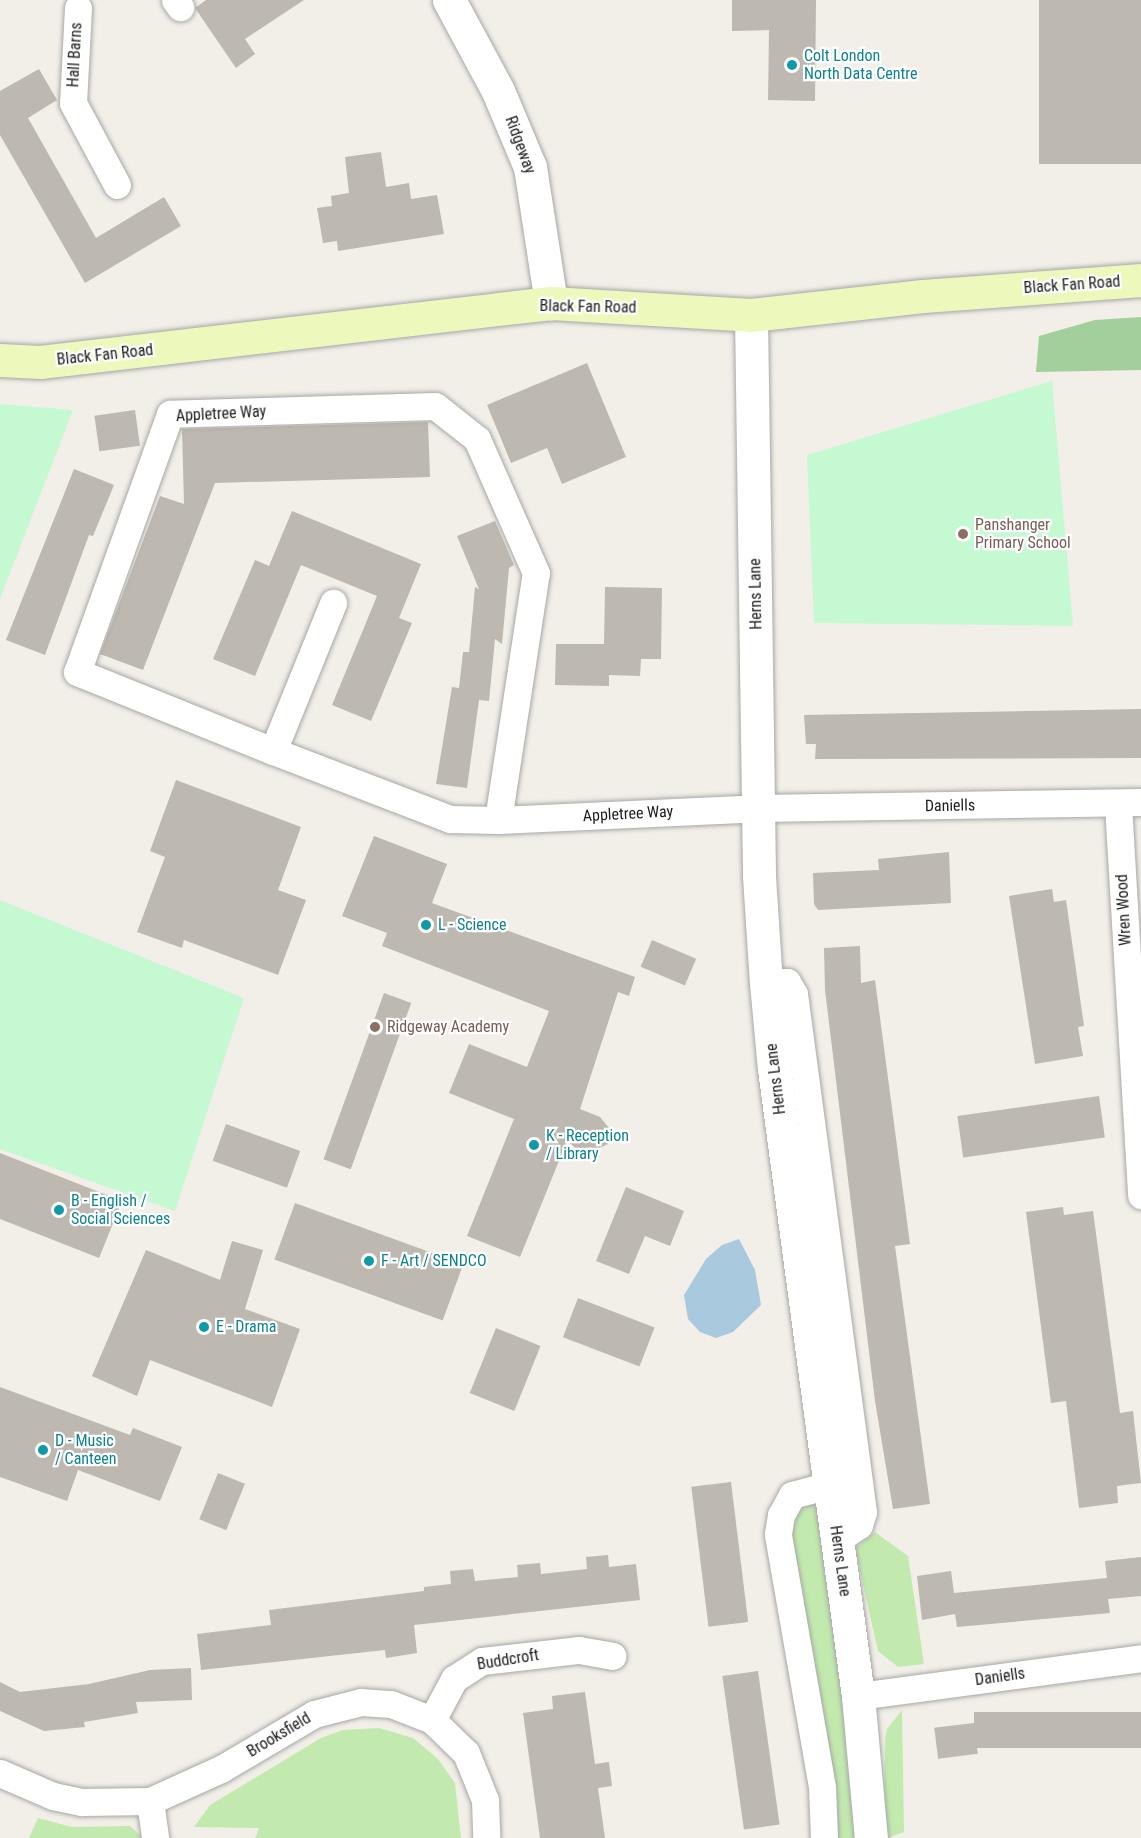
<!DOCTYPE html>
<style>
body{margin:0}
#map{position:relative;width:1141px;height:1838px;overflow:hidden;background:#f1efe7;font-family:"Roboto Condensed",sans-serif}
div>[style]{position:absolute}
.grass>*{inset:0;background:#c2eaae}
.forest>*{inset:0;background:#a3cf9c}
.park>*{inset:0;background:#c5f9d1}
.water>*{inset:0;background:#a8c9de}
.building>*{inset:0;background:#bdb8b0;transform-origin:0 0}
.roads{filter:drop-shadow(0 0 2px #a7a7a7) drop-shadow(0 0 2px #a7a7a7)}
.minor>*{height:27px;margin:-13.5px;padding:0 13.5px;transform-origin:13.5px;border-radius:13.5px;background:#fff}
.tertiary>*{height:33px;margin:-16.5px;padding:0 16.5px;transform-origin:16.5px;border-radius:16.5px;background:#fff}
.secondary>*{height:33px;margin:-16.5px;padding:0 16.5px;transform-origin:16.5px;border-radius:16.5px;background:#edf9bc}
.dots>*{width:16px;height:16px;translate:-50% -50%;box-sizing:border-box;border:3px solid #fff;border-radius:50%}
span{translate:-50% -50%;white-space:nowrap;text-align:center;line-height:1.15;-webkit-text-stroke:4.5px #fff;paint-order:stroke}
.street-label{font-size:16px;color:#202020}
.culture-label{font-size:16px;color:#0d838f}
.left{translate:0 -50%;text-align:left}
.education-label{font-size:16px;color:#785e54}
</style>
<div id="map">
<div class="grass">
<i style="clip-path:polygon(811px 1504px,818px 1508px,862px 1838px,832px 1838px,790px 1542px,793px 1511px)"></i>
<i style="clip-path:polygon(875px 1532px,908px 1556px,924px 1664px,898px 1667px,878px 1651px,855px 1548px)"></i>
<i style="clip-path:polygon(902px 1710px,904px 1832px,890px 1837px,884px 1829px,885px 1739px,887px 1729px)"></i>
<i style="clip-path:polygon(379px 1728px,413px 1738px,438px 1759px,455px 1783px,461px 1838px,255px 1838px,259px 1828px,194px 1827px,210px 1805px,321px 1738px,343px 1730px)"></i>
<i style="clip-path:polygon(38px 1818px,72px 1827px,130px 1826px,143px 1838px,29px 1838px)"></i>
</div>
<div class="forest">
<i style="clip-path:polygon(1141px 317px,1141px 370px,1036px 372px,1039px 336px,1095px 320px)"></i>
</div>
<div class="park">
<i style="clip-path:polygon(1052px 381px,1073px 626px,814px 623px,807px 455px)"></i>
<i style="clip-path:polygon(0 404px,73px 410px,0 599px)"></i>
<i style="clip-path:polygon(0 900px,244px 998px,175px 1211px,0 1149px)"></i>
</div>
<div class="water">
<i style="clip-path:polygon(739px 1239px,755px 1270px,761px 1305px,733px 1332px,716px 1338px,700px 1332px,688px 1319px,684px 1295px,706px 1259px,722px 1245px)"></i>
</div>
<div class="building">
<i style="clip-path:polygon(206px 0,304px 0,245px 39px,255px 54px,236px 68px,195px 8px)"></i>
<i style="clip-path:polygon(732px 0,816px 0,815px 101px,768px 100px,769px 30px,732px 31px)"></i>
<i style="left:1039px;top:0;width:102px;height:164px"></i>
<i style="clip-path:polygon(39px 69px,57px 100px,28px 118px,96px 238px,164px 197px,181px 226px,85px 283px,0 135px,0 91px)"></i>
<i style="clip-path:polygon(381px 152px,386px 187px,409px 183px,411px 199px,437px 195px,444px 234px,338px 251px,337px 241px,323px 243px,317px 208px,332px 206px,331px 196px,349px 193px,345px 157px)"></i>
<i style="clip-path:polygon(587px 363px,626px 457px,562px 484px,547px 448px,511px 463px,487px 405px)"></i>
<i style="left:135px;top:410px;width:36px;height:41px;rotate:82deg"></i>
<i style="clip-path:polygon(428px 422px,430px 477px,215px 483px,143px 670px,100px 654px,160px 496px,184px 504px,182px 429px)"></i>
<i style="clip-path:polygon(74px 469px,114px 485px,93px 536px,89px 535px,45px 655px,6px 640px)"></i>
<i style="clip-path:polygon(292px 511px,421px 564px,399px 618px,412px 623px,371px 721px,332px 705px,377px 596px,301px 565px,255px 676px,213px 659px,255px 560px,269px 566px)"></i>
<i style="clip-path:polygon(495px 521px,514px 565px,509px 568px,502px 644px,495px 639px,489px 701px,479px 700px,467px 788px,436px 784px,452px 687px,459px 688px,463px 652px,469px 652px,475px 587px,479px 589px,457px 536px)"></i>
<i style="clip-path:polygon(605px 587px,662px 588px,661px 659px,641px 659px,640px 676px,609px 675px,609px 686px,555px 685px,556px 644px,604px 644px)"></i>
<i style="clip-path:polygon(1141px 709px,1141px 758px,815px 759px,816px 744px,806px 744px,804px 715px)"></i>
<i style="clip-path:polygon(176px 780px,301px 827px,278px 890px,306px 900px,278px 975px,184px 940px,182px 948px,137px 932px,165px 857px,150px 851px)"></i>
<i style="clip-path:polygon(374px 836px,447px 864px,432px 903px,635px 977px,629px 996px,618px 992px,580px 1109px,600px 1117px,609px 1128px,608px 1144px,584px 1155px,567px 1141px,520px 1257px,467px 1236px,514px 1119px,449px 1093px,469px 1044px,527px 1067px,549px 1011px,382px 946px,387px 933px,342px 916px)"></i>
<i style="clip-path:polygon(949px 852px,951px 903px,818px 910px,814px 904px,813px 873px,879px 870px,878px 859px)"></i>
<i style="clip-path:polygon(1052px 889px,1054px 902px,1066px 900px,1084px 1026px,1078px 1027px,1083px 1056px,1035px 1064px,1009px 896px)"></i>
<i style="left:652px;top:940px;width:48px;height:29px;rotate:23deg"></i>
<i style="clip-path:polygon(860px 946px,861px 983px,875px 980px,910px 1244px,895px 1246px,930px 1504px,893px 1509px,875px 1401px,825px 990px,824px 948px)"></i>
<i style="left:384px;top:993px;width:29px;height:177px;rotate:20deg"></i>
<i style="left:1099px;top:1096px;width:42px;height:143px;rotate:82deg"></i>
<i style="left:226px;top:1124px;width:79px;height:39px;rotate:20deg"></i>
<i style="clip-path:polygon(0 1153px,122px 1201px,99px 1258px,0 1219px)"></i>
<i style="clip-path:polygon(626px 1187px,684px 1211px,670px 1246px,645px 1236px,629px 1274px,596px 1261px)"></i>
<i style="left:295px;top:1203px;width:179px;height:60px;rotate:20deg"></i>
<i style="clip-path:polygon(1063px 1207px,1064px 1215px,1093px 1211px,1120px 1413px,1133px 1411px,1141px 1483px,1117px 1486px,1118px 1503px,1079px 1508px,1066px 1401px,1051px 1403px,1026px 1212px)"></i>
<i style="clip-path:polygon(232px 1241px,263px 1250px,245px 1309px,300px 1329px,272px 1407px,150px 1360px,137px 1396px,92px 1376px,146px 1250px,220px 1280px)"></i>
<i style="left:578px;top:1298px;width:82px;height:42px;rotate:21deg"></i>
<i style="left:496px;top:1328px;width:48px;height:70px;rotate:22deg"></i>
<i style="clip-path:polygon(0 1387px,130px 1435px,133px 1428px,182px 1447px,160px 1501px,78px 1470px,67px 1501px,0 1477px)"></i>
<i style="left:218px;top:1473px;width:29px;height:50px;rotate:22deg"></i>
<i style="left:731px;top:1482px;width:141px;height:40px;rotate:83deg"></i>
<i style="clip-path:polygon(608px 1555px,609px 1567px,636px 1564px,640px 1600px,414px 1625px,417px 1653px,386px 1658px,385px 1650px,201px 1670px,197px 1634px,271px 1625px,269px 1610px,424px 1591px,424px 1587px,451px 1584px,450px 1571px,473px 1569px,475px 1581px,518px 1577px,517px 1565px,540px 1563px,541px 1574px,587px 1569px,586px 1557px)"></i>
<i style="clip-path:polygon(1141px 1557px,1141px 1596px,1108px 1599px,1110px 1613px,957px 1627px,955px 1614px,922px 1620px,917px 1576px,951px 1571px,954px 1593px,1107px 1578px,1105px 1561px)"></i>
<i style="clip-path:polygon(191px 1668px,192px 1700px,136px 1702px,138px 1713px,84px 1722px,85px 1727px,44px 1731px,0 1711px,0 1682px,20px 1692px,89px 1684px,150px 1670px)"></i>
<i style="left:758px;top:1671px;width:155px;height:36px;rotate:82deg"></i>
<i style="clip-path:polygon(585px 1692px,595px 1764px,609px 1762px,612px 1786px,598px 1788px,605px 1838px,540px 1838px,523px 1713px,553px 1709px,552px 1696px)"></i>
<i style="left:1141px;top:1712px;width:36px;height:167px;rotate:90deg"></i>
<i style="left:974px;top:1723px;width:31px;height:40px;rotate:83deg"></i>
</div>
<div class="roads">
<div class="minor">
<i style="left:175px;top:0;width:9px;rotate:54deg"></i>
<i style="left:78px;top:8px;width:95px;rotate:93deg"></i>
<i style="left:73px;top:103px;width:93px;rotate:61.8deg"></i>
<i style="left:273px;top:751px;width:160px;rotate:-67.9deg"></i>
<i style="left:1118px;top:805px;width:391px;rotate:86.6deg"></i>
<i style="left:498px;top:820px;width:250px;rotate:-81.3deg"></i>
<i style="left:536px;top:573px;width:146px;rotate:-113.8deg"></i>
<i style="left:477px;top:439px;width:53px;rotate:-141.8deg"></i>
<i style="left:435px;top:406px;width:265px;rotate:178.3deg"></i>
<i style="left:170px;top:414px;width:274px;rotate:109.8deg"></i>
<i style="left:77px;top:672px;width:211px;rotate:22deg"></i>
<i style="left:273px;top:751px;width:190px;rotate:21deg"></i>
<i style="left:450px;top:819px;width:48px;rotate:1.2deg"></i>
<i style="left:498px;top:820px;width:260px;rotate:-2.6deg"></i>
<i style="left:758px;top:808px;width:383px;rotate:-0.9deg"></i>
<i style="left:766px;top:983px;width:21px;rotate:-3deg"></i>
<i style="left:787px;top:982px;width:14px;rotate:60deg"></i>
<i style="left:794px;top:994px;width:523px;rotate:82.41deg"></i>
<i style="left:863px;top:1512px;width:14px;rotate:107deg"></i>
<i style="left:859px;top:1525px;width:25px;rotate:146deg"></i>
<i style="left:858px;top:1696px;width:286px;rotate:-7.6deg"></i>
<i style="left:432px;top:1720px;width:47px;rotate:-61.8deg"></i>
<i style="left:454px;top:1679px;width:33px;rotate:-33deg"></i>
<i style="left:482px;top:1661px;width:98px;rotate:-6.5deg"></i>
<i style="left:579px;top:1650px;width:34px;rotate:10deg"></i>
<i style="left:0;top:1773px;width:58px;rotate:23.5deg"></i>
<i style="left:53px;top:1796px;width:30px;rotate:12deg"></i>
<i style="left:82px;top:1802px;width:68px;rotate:-0.8deg"></i>
<i style="left:150px;top:1801px;width:78px;rotate:-24.3deg"></i>
<i style="left:221px;top:1769px;width:108px;rotate:-30.6deg"></i>
<i style="left:314px;top:1714px;width:49px;rotate:-14.3deg"></i>
<i style="left:361px;top:1702px;width:30px;rotate:4deg"></i>
<i style="left:391px;top:1704px;width:44px;rotate:21.3deg"></i>
<i style="left:432px;top:1720px;width:47px;rotate:44.1deg"></i>
<i style="left:466px;top:1753px;width:51px;rotate:68deg"></i>
<i style="left:485px;top:1800px;width:38px;rotate:88deg"></i>
<i style="left:150px;top:1801px;width:37px;rotate:82deg"></i>
<i style="left:824px;top:1838px;width:51px;rotate:-92.2deg"></i>
<i style="left:822px;top:1787px;width:257px;rotate:-99.9deg"></i>
<i style="left:778px;top:1534px;width:19px;rotate:-81deg"></i>
<i style="left:781px;top:1515px;width:23px;rotate:-61deg"></i>
<i style="left:792px;top:1495px;width:38px;rotate:-15deg"></i>
</div>
<div class="tertiary">
<i style="left:449px;top:0;width:103px;rotate:61.7deg"></i>
<i style="left:498px;top:91px;width:82px;rotate:67.2deg"></i>
<i style="left:530px;top:167px;width:138px;rotate:81.2deg"></i>
<i style="left:751px;top:315px;width:561px;rotate:89.18deg"></i>
<i style="left:759px;top:876px;width:107px;rotate:86.3deg"></i>
<i style="left:766px;top:983px;width:86px;rotate:84.7deg"></i>
<i style="left:774px;top:1069px;width:633px;rotate:82.37deg"></i>
<i style="left:858px;top:1696px;width:143px;rotate:84.8deg"></i>
</div>
<div class="secondary">
<i style="left:0;top:360px;width:40px;rotate:2.9deg"></i>
<i style="left:40px;top:362px;width:514px;rotate:-6.59deg"></i>
<i style="left:551px;top:303px;width:200px;rotate:3.4deg"></i>
<i style="left:751px;top:315px;width:173px;rotate:-6.3deg"></i>
<i style="left:923px;top:296px;width:219px;rotate:-4.2deg"></i>
</div>
</div>
<div class="dots">
<i style="left:792px;top:65px;background:#0f9aa8"></i>
<i style="left:963px;top:534px;background:#8d6e63"></i>
<i style="left:426px;top:925px;background:#0f9aa8"></i>
<i style="left:375px;top:1027px;background:#8d6e63"></i>
<i style="left:534px;top:1145px;background:#0f9aa8"></i>
<i style="left:59px;top:1210px;background:#0f9aa8"></i>
<i style="left:369px;top:1261px;background:#0f9aa8"></i>
<i style="left:204px;top:1327px;background:#0f9aa8"></i>
<i style="left:43px;top:1450px;background:#0f9aa8"></i>
</div>
<div class="street-label">
<span style="left:75px;top:55px;rotate:-87deg">Hall Barns</span>
<span style="left:520px;top:145px;rotate:70deg">Ridgeway</span>
<span style="left:1072px;top:285px;rotate:-4deg">Black Fan Road</span>
<span style="left:588px;top:307px;rotate:1deg">Black Fan Road</span>
<span style="left:105px;top:355px;rotate:-6deg">Black Fan Road</span>
<span style="left:221px;top:414px;rotate:-3deg">Appletree Way</span>
<span style="left:756px;top:594px;rotate:-91deg">Herns Lane</span>
<span style="left:950px;top:806px;rotate:-1deg">Daniells</span>
<span style="left:628px;top:814px;rotate:-3deg">Appletree Way</span>
<span style="left:1124px;top:910px;rotate:-93deg">Wren Wood</span>
<span style="left:776px;top:1079px;rotate:-97deg">Herns Lane</span>
<span style="left:840px;top:1561px;rotate:82deg">Herns Lane</span>
<span style="left:508px;top:1660px;rotate:-9deg">Buddcroft</span>
<span style="left:1000px;top:1677px;rotate:-8deg">Daniells</span>
<span style="left:279px;top:1735px;rotate:-31deg">Brooksfield</span>
</div>
<div class="culture-label">
<span class="left" style="left:804px;top:65px">Colt London<br>North Data Centre</span>
<span class="left" style="left:438px;top:925px">L - Science</span>
<span class="left" style="left:546px;top:1145px">K - Reception<br>/ Library</span>
<span class="left" style="left:71px;top:1210px">B - English /<br>Social Sciences</span>
<span class="left" style="left:381px;top:1261px">F - Art / SENDCO</span>
<span class="left" style="left:216px;top:1327px">E - Drama</span>
<span class="left" style="left:55px;top:1450px">D - Music<br>/ Canteen</span>
</div>
<div class="education-label">
<span class="left" style="left:975px;top:534px">Panshanger<br>Primary School</span>
<span class="left" style="left:387px;top:1027px">Ridgeway Academy</span>
</div>
</div>
